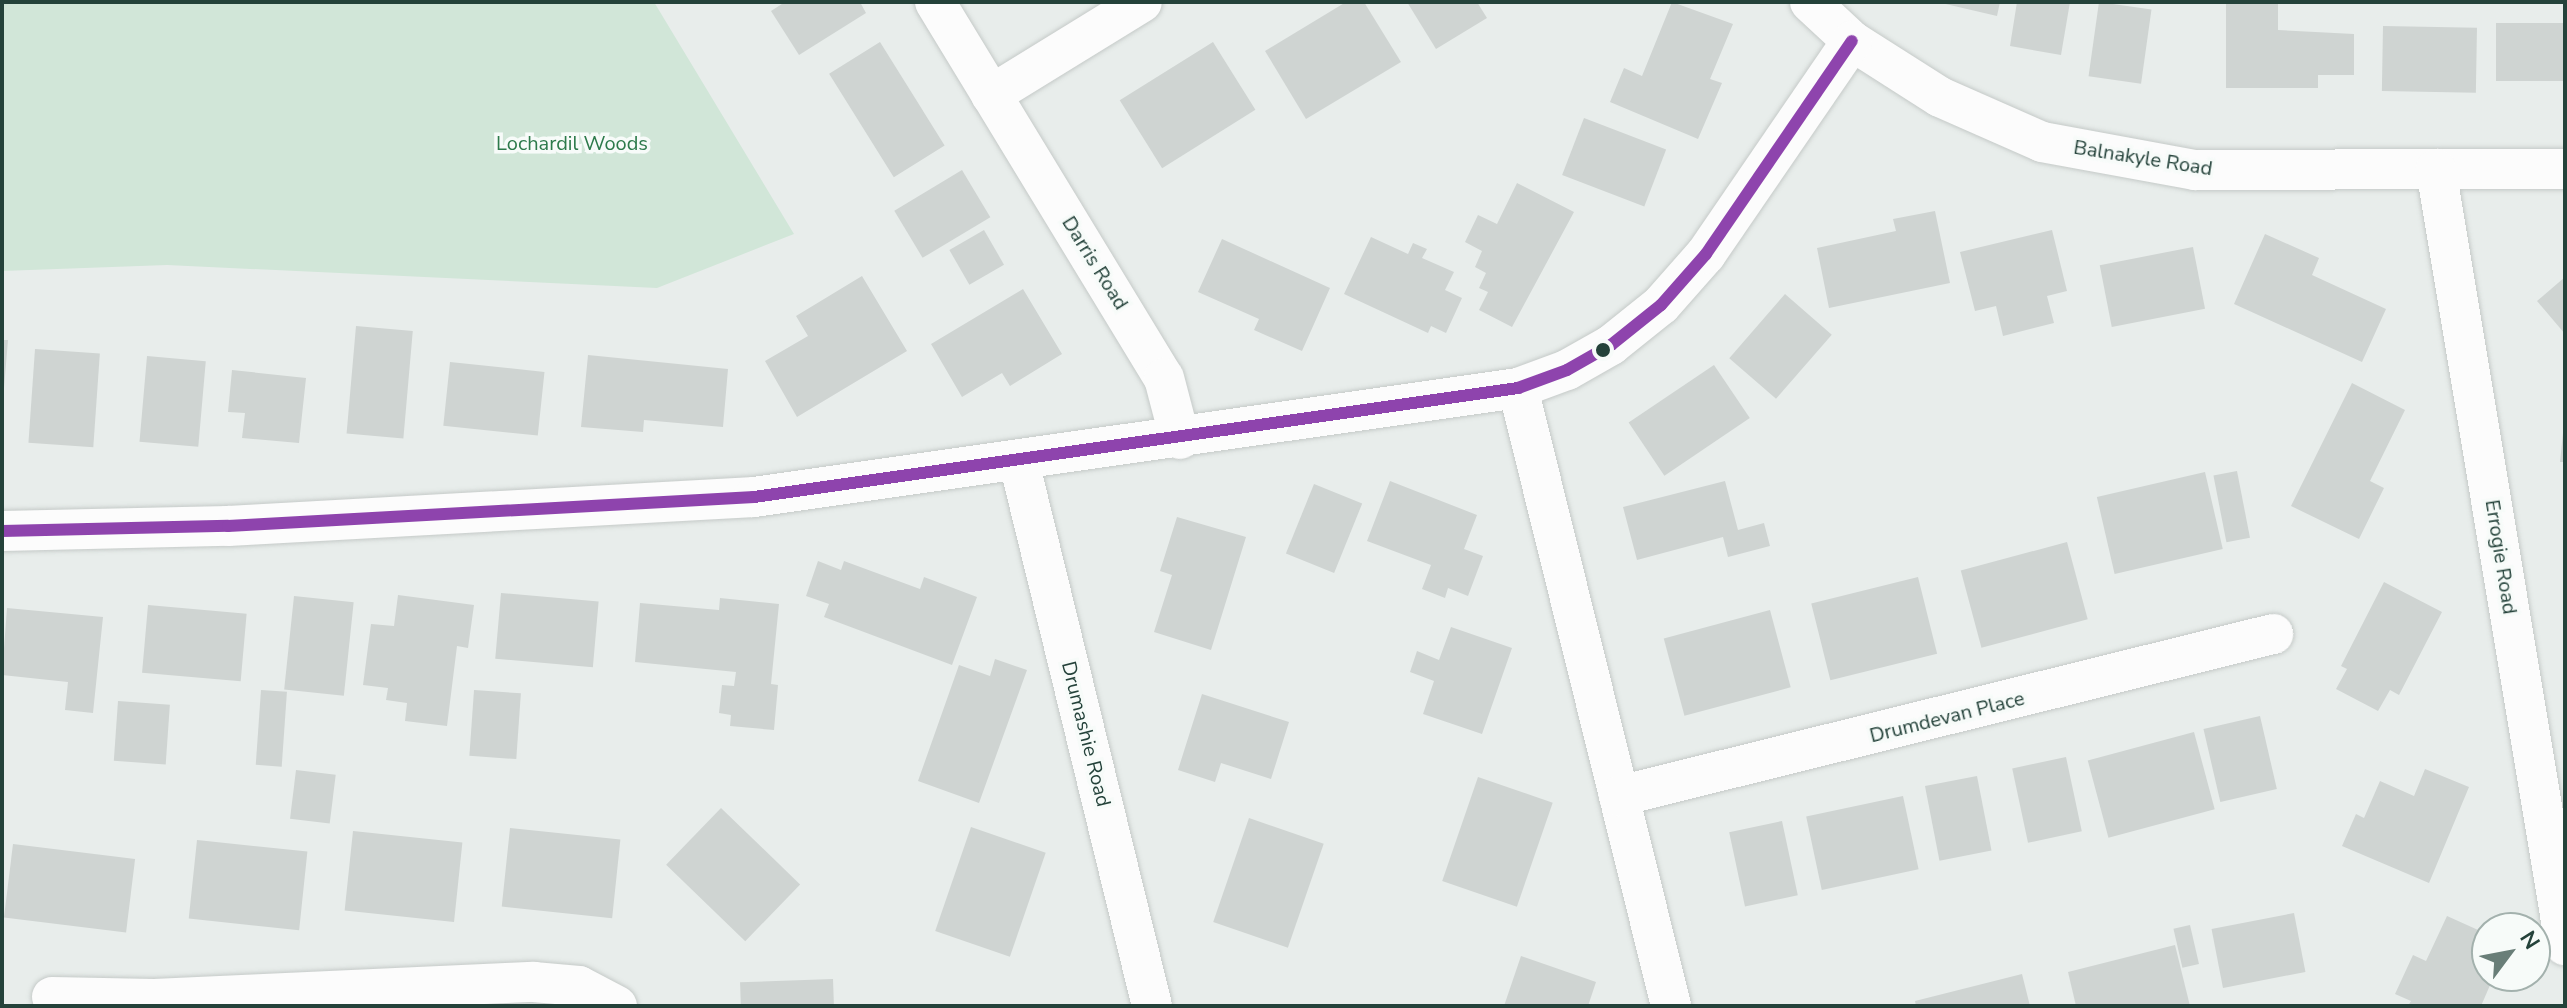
<!DOCTYPE html>
<style>
body{margin:0}
#map{position:relative;width:2567px;height:1008px;overflow:hidden;background:#e8edeb;font-family:"Nunito Sans",sans-serif}
div>[style]{position:absolute}
.green>*{inset:0;background:#d1e6d8}
.building>*{inset:0;background:#cfd4d2;transform-origin:0 0}
.roads{filter:drop-shadow(0 0 2px #c5cac8) drop-shadow(0 0 2px #c5cac8)}
.minor>*{height:40px;margin:-20px;padding:0 20px;transform-origin:20px;border-radius:20px;background:#fcfcfc}
.bus-1>*{height:12px;margin:-6px;padding:0 6px;transform-origin:6px;border-radius:6px;background:#8e44ad}
.dots>*{width:22px;height:22px;translate:-50% -50%;box-sizing:border-box;border:4px solid #f7fbf9;border-radius:50%}
span{translate:-50% -50%;white-space:nowrap;text-align:center;line-height:1.15;-webkit-text-stroke:7px #f7fbf9;paint-order:stroke}
.park-label{font-size:20px;color:#2d7a4b}
.street-label{font-size:20px;color:#24423a}
.frame{position:absolute;inset:0;border:4px solid #24423a;pointer-events:none}
.north{position:absolute;left:2471px;top:912px;width:80px;height:80px;box-sizing:border-box;background:#f7fbf9;border:2px solid #a3b1ad;border-radius:50%;rotate:58deg;font-size:22px;font-weight:700;line-height:32px;text-align:center;color:#24423a}
.north::after{content:'';display:block;margin:auto;width:28px;height:36px;background:#697e78;clip-path:polygon(50% 0,100% 100%,50% 72%,0 100%)}
</style>
<div id="map">
<div class="green">
<i style="clip-path:polygon(2px 2px,654px 2px,794px 234px,657px 288px,167px 265px,2px 271px)"></i>
</div>
<div class="building">
<i style="clip-path:polygon(785px 2px,860px 2px,866px 13px,799px 55px,771px 11px)"></i>
<i style="clip-path:polygon(1346px 2px,1364px 2px,1401px 62px,1306px 119px,1265px 51px)"></i>
<i style="clip-path:polygon(1407px 2px,1477px 2px,1487px 18px,1436px 49px)"></i>
<i style="clip-path:polygon(1672px 2px,1733px 24px,1710px 79px,1722px 83px,1698px 139px,1610px 102px,1624px 68px,1642px 76px)"></i>
<i style="clip-path:polygon(1937px 2px,2000px 2px,1997px 16px)"></i>
<i style="clip-path:polygon(2017px 2px,2070px 2px,2061px 55px,2010px 46px)"></i>
<i style="left:2099px;top:2px;width:53px;height:75px;rotate:8deg"></i>
<i style="clip-path:polygon(2226px 2px,2278px 2px,2278px 30px,2354px 34px,2354px 75px,2318px 75px,2318px 88px,2226px 88px)"></i>
<i style="left:2565px;top:23px;width:58px;height:69px;rotate:90deg"></i>
<i style="left:2383px;top:26px;width:94px;height:65px;rotate:1deg"></i>
<i style="left:880px;top:42px;width:122px;height:60px;rotate:58deg"></i>
<i style="left:1213px;top:42px;width:80px;height:110px;rotate:58deg"></i>
<i style="left:1584px;top:118px;width:88px;height:61px;rotate:21deg"></i>
<i style="left:962px;top:170px;width:55px;height:79px;rotate:59deg"></i>
<i style="clip-path:polygon(1517px 183px,1574px 212px,1512px 327px,1479px 310px,1488px 292px,1479px 288px,1486px 273px,1475px 267px,1482px 251px,1465px 242px,1478px 215px,1497px 224px)"></i>
<i style="clip-path:polygon(1935px 211px,1950px 283px,1829px 308px,1817px 248px,1896px 231px,1893px 219px)"></i>
<i style="left:984px;top:230px;width:40px;height:40px;rotate:60deg"></i>
<i style="clip-path:polygon(2052px 230px,2067px 291px,2047px 296px,2054px 323px,2003px 336px,1996px 306px,1975px 311px,1960px 252px)"></i>
<i style="clip-path:polygon(2265px 234px,2319px 258px,2312px 275px,2386px 309px,2362px 362px,2234px 304px)"></i>
<i style="clip-path:polygon(1371px 237px,1408px 254px,1413px 243px,1427px 249px,1422px 258px,1454px 272px,1445px 290px,1462px 298px,1446px 333px,1431px 326px,1428px 333px,1344px 294px)"></i>
<i style="clip-path:polygon(1222px 239px,1330px 288px,1302px 351px,1254px 330px,1259px 319px,1198px 292px)"></i>
<i style="left:2193px;top:247px;width:63px;height:95px;rotate:79deg"></i>
<i style="clip-path:polygon(862px 276px,907px 351px,797px 417px,765px 361px,808px 336px,796px 316px)"></i>
<i style="clip-path:polygon(2565px 277px,2565px 334px,2537px 301px)"></i>
<i style="clip-path:polygon(1023px 289px,1062px 354px,1010px 386px,1002px 373px,962px 397px,931px 344px)"></i>
<i style="left:1785px;top:294px;width:62px;height:85px;rotate:41deg"></i>
<i style="left:356px;top:326px;width:57px;height:108px;rotate:5deg"></i>
<i style="clip-path:polygon(2px 340px,8px 340px,4px 388px,2px 388px)"></i>
<i style="left:35px;top:349px;width:65px;height:94px;rotate:4deg"></i>
<i style="clip-path:polygon(588px 355px,728px 369px,723px 427px,644px 420px,643px 432px,581px 427px)"></i>
<i style="left:147px;top:356px;width:59px;height:86px;rotate:5deg"></i>
<i style="left:450px;top:362px;width:95px;height:64px;rotate:6deg"></i>
<i style="left:1714px;top:365px;width:64px;height:103px;rotate:56deg"></i>
<i style="clip-path:polygon(232px 370px,306px 378px,299px 443px,242px 438px,245px 413px,228px 412px)"></i>
<i style="clip-path:polygon(2352px 383px,2405px 410px,2370px 481px,2384px 488px,2359px 539px,2291px 506px)"></i>
<i style="clip-path:polygon(2563px 433px,2565px 433px,2565px 462px,2560px 462px)"></i>
<i style="left:2237px;top:471px;width:68px;height:24px;rotate:79deg"></i>
<i style="left:2205px;top:472px;width:79px;height:111px;rotate:77deg"></i>
<i style="clip-path:polygon(1390px 481px,1477px 515px,1464px 549px,1483px 556px,1468px 596px,1448px 588px,1445px 598px,1422px 589px,1431px 565px,1367px 541px)"></i>
<i style="clip-path:polygon(1725px 481px,1738px 530px,1764px 523px,1770px 546px,1728px 557px,1723px 537px,1637px 560px,1623px 507px)"></i>
<i style="left:1314px;top:484px;width:52px;height:75px;rotate:22deg"></i>
<i style="clip-path:polygon(1177px 517px,1246px 537px,1211px 650px,1154px 632px,1172px 575px,1160px 571px)"></i>
<i style="left:2067px;top:542px;width:80px;height:110px;rotate:75deg"></i>
<i style="clip-path:polygon(818px 561px,841px 570px,844px 561px,920px 589px,924px 577px,977px 597px,952px 665px,824px 617px,829px 604px,806px 596px)"></i>
<i style="left:1918px;top:577px;width:79px;height:110px;rotate:76deg"></i>
<i style="clip-path:polygon(2384px 582px,2442px 612px,2399px 695px,2390px 690px,2378px 711px,2336px 689px,2347px 669px,2341px 666px)"></i>
<i style="left:501px;top:593px;width:98px;height:66px;rotate:5deg"></i>
<i style="clip-path:polygon(398px 595px,474px 605px,468px 648px,457px 646px,447px 726px,405px 721px,407px 703px,386px 700px,388px 688px,363px 685px,371px 624px,394px 626px)"></i>
<i style="left:294px;top:596px;width:60px;height:94px;rotate:6deg"></i>
<i style="clip-path:polygon(720px 598px,779px 604px,771px 684px,778px 685px,774px 730px,730px 726px,731px 715px,719px 713px,722px 685px,734px 686px,736px 672px,635px 662px,640px 603px,719px 610px)"></i>
<i style="left:148px;top:605px;width:99px;height:68px;rotate:5deg"></i>
<i style="clip-path:polygon(7px 608px,103px 617px,93px 713px,65px 710px,68px 682px,2px 675px)"></i>
<i style="left:1770px;top:610px;width:80px;height:110px;rotate:75deg"></i>
<i style="clip-path:polygon(1451px 627px,1512px 648px,1482px 734px,1423px 714px,1434px 681px,1410px 672px,1417px 651px,1439px 660px)"></i>
<i style="clip-path:polygon(995px 659px,1027px 670px,979px 803px,918px 781px,959px 665px,990px 676px)"></i>
<i style="left:261px;top:690px;width:26px;height:75px;rotate:4deg"></i>
<i style="left:474px;top:690px;width:47px;height:66px;rotate:4deg"></i>
<i style="clip-path:polygon(1202px 694px,1289px 722px,1271px 779px,1221px 763px,1215px 782px,1178px 770px)"></i>
<i style="left:118px;top:701px;width:52px;height:60px;rotate:4deg"></i>
<i style="left:2260px;top:716px;width:75px;height:58px;rotate:77deg"></i>
<i style="left:2194px;top:732px;width:80px;height:110px;rotate:75deg"></i>
<i style="left:2066px;top:757px;width:76px;height:55px;rotate:78deg"></i>
<i style="clip-path:polygon(2425px 769px,2469px 787px,2429px 883px,2342px 846px,2356px 814px,2364px 818px,2380px 781px,2414px 796px)"></i>
<i style="left:296px;top:770px;width:40px;height:49px;rotate:7deg"></i>
<i style="left:1977px;top:776px;width:76px;height:53px;rotate:79deg"></i>
<i style="left:1478px;top:777px;width:79px;height:110px;rotate:19deg"></i>
<i style="left:1903px;top:796px;width:75px;height:99px;rotate:78deg"></i>
<i style="left:721px;top:808px;width:110px;height:79px;rotate:44deg"></i>
<i style="left:1249px;top:818px;width:79px;height:110px;rotate:19deg"></i>
<i style="left:1782px;top:821px;width:76px;height:54px;rotate:78deg"></i>
<i style="left:971px;top:827px;width:79px;height:110px;rotate:19deg"></i>
<i style="left:510px;top:828px;width:111px;height:79px;rotate:6deg"></i>
<i style="left:353px;top:831px;width:110px;height:80px;rotate:6deg"></i>
<i style="left:197px;top:840px;width:111px;height:79px;rotate:6deg"></i>
<i style="left:13px;top:844px;width:123px;height:74px;rotate:7deg"></i>
<i style="left:2294px;top:913px;width:60px;height:84px;rotate:79deg"></i>
<i style="clip-path:polygon(2447px 916px,2487px 934px,2480px 955px,2487px 958px,2487px 976px,2494px 976px,2481px 1006px,2408px 1006px,2411px 1001px,2395px 994px,2413px 955px,2426px 961px)"></i>
<i style="left:2190px;top:925px;width:40px;height:17px;rotate:77deg"></i>
<i style="clip-path:polygon(2175px 945px,2190px 1006px,2076px 1006px,2068px 972px)"></i>
<i style="clip-path:polygon(1521px 956px,1596px 982px,1588px 1006px,1504px 1006px)"></i>
<i style="clip-path:polygon(2022px 974px,2030px 1006px,1916px 1006px,1915px 1001px)"></i>
<i style="left:833px;top:979px;width:27px;height:93px;rotate:88deg"></i>
</div>
<div class="roads">
<div class="minor">
<i style="left:935px;top:2px;width:440px;rotate:58.7deg"></i>
<i style="left:1164px;top:378px;width:63px;rotate:75.3deg"></i>
<i style="left:1810px;top:2px;width:57px;rotate:42.9deg"></i>
<i style="left:1852px;top:41px;width:104px;rotate:32.5deg"></i>
<i style="left:1940px;top:97px;width:111px;rotate:23.8deg"></i>
<i style="left:2042px;top:142px;width:156px;rotate:10.4deg"></i>
<i style="left:2195px;top:170px;width:370px;rotate:-0.2deg"></i>
<i style="left:991px;top:95px;width:177px;rotate:-31.6deg"></i>
<i style="left:2436px;top:169px;width:787px;rotate:80.56deg"></i>
<i style="left:1518px;top:388px;width:637px;rotate:76.09deg"></i>
<i style="left:1019px;top:462px;width:560px;rotate:76.26deg"></i>
<i style="left:2px;top:531px;width:226px;rotate:-1.3deg"></i>
<i style="left:228px;top:526px;width:527px;rotate:-3.16deg"></i>
<i style="left:754px;top:497px;width:772px;rotate:-8.12deg"></i>
<i style="left:1518px;top:388px;width:52px;rotate:-20.2deg"></i>
<i style="left:1567px;top:370px;width:51px;rotate:-29.6deg"></i>
<i style="left:1611px;top:345px;width:64px;rotate:-38.7deg"></i>
<i style="left:1661px;top:305px;width:68px;rotate:-48.6deg"></i>
<i style="left:1706px;top:254px;width:258px;rotate:-55.6deg"></i>
<i style="left:1619px;top:796px;width:674px;rotate:-13.91deg"></i>
<i style="left:52px;top:997px;width:102px;rotate:1.1deg"></i>
<i style="left:154px;top:999px;width:380px;rotate:-2.6deg"></i>
<i style="left:534px;top:982px;width:45px;rotate:5.1deg"></i>
<i style="left:579px;top:986px;width:43px;rotate:27.8deg"></i>
</div>
</div>
<div class="bus-1">
<i style="left:2px;top:531px;width:226px;rotate:-1.3deg"></i>
<i style="left:228px;top:526px;width:527px;rotate:-3.16deg"></i>
<i style="left:754px;top:497px;width:772px;rotate:-8.12deg"></i>
<i style="left:1518px;top:388px;width:52px;rotate:-20.2deg"></i>
<i style="left:1567px;top:370px;width:51px;rotate:-29.6deg"></i>
<i style="left:1611px;top:345px;width:64px;rotate:-38.7deg"></i>
<i style="left:1661px;top:305px;width:68px;rotate:-48.6deg"></i>
<i style="left:1706px;top:254px;width:258px;rotate:-55.6deg"></i>
</div>
<div class="dots">
<i style="left:1603px;top:350px;background:#24423a"></i>
</div>
<div class="park-label">
<span style="left:572px;top:143px">Lochardil Woods</span>
</div>
<div class="street-label">
<span style="left:2143px;top:158px;rotate:9deg">Balnakyle Road</span>
<span style="left:1095px;top:263px;rotate:58deg">Darris Road</span>
<span style="left:2501px;top:557px;rotate:81deg">Errogie Road</span>
<span style="left:1947px;top:717px;rotate:-14deg">Drumdevan Place</span>
<span style="left:1086px;top:734px;rotate:76deg">Drumashie Road</span>
</div>
<div class="frame"></div>
<div class="north">N</div>
</div>
